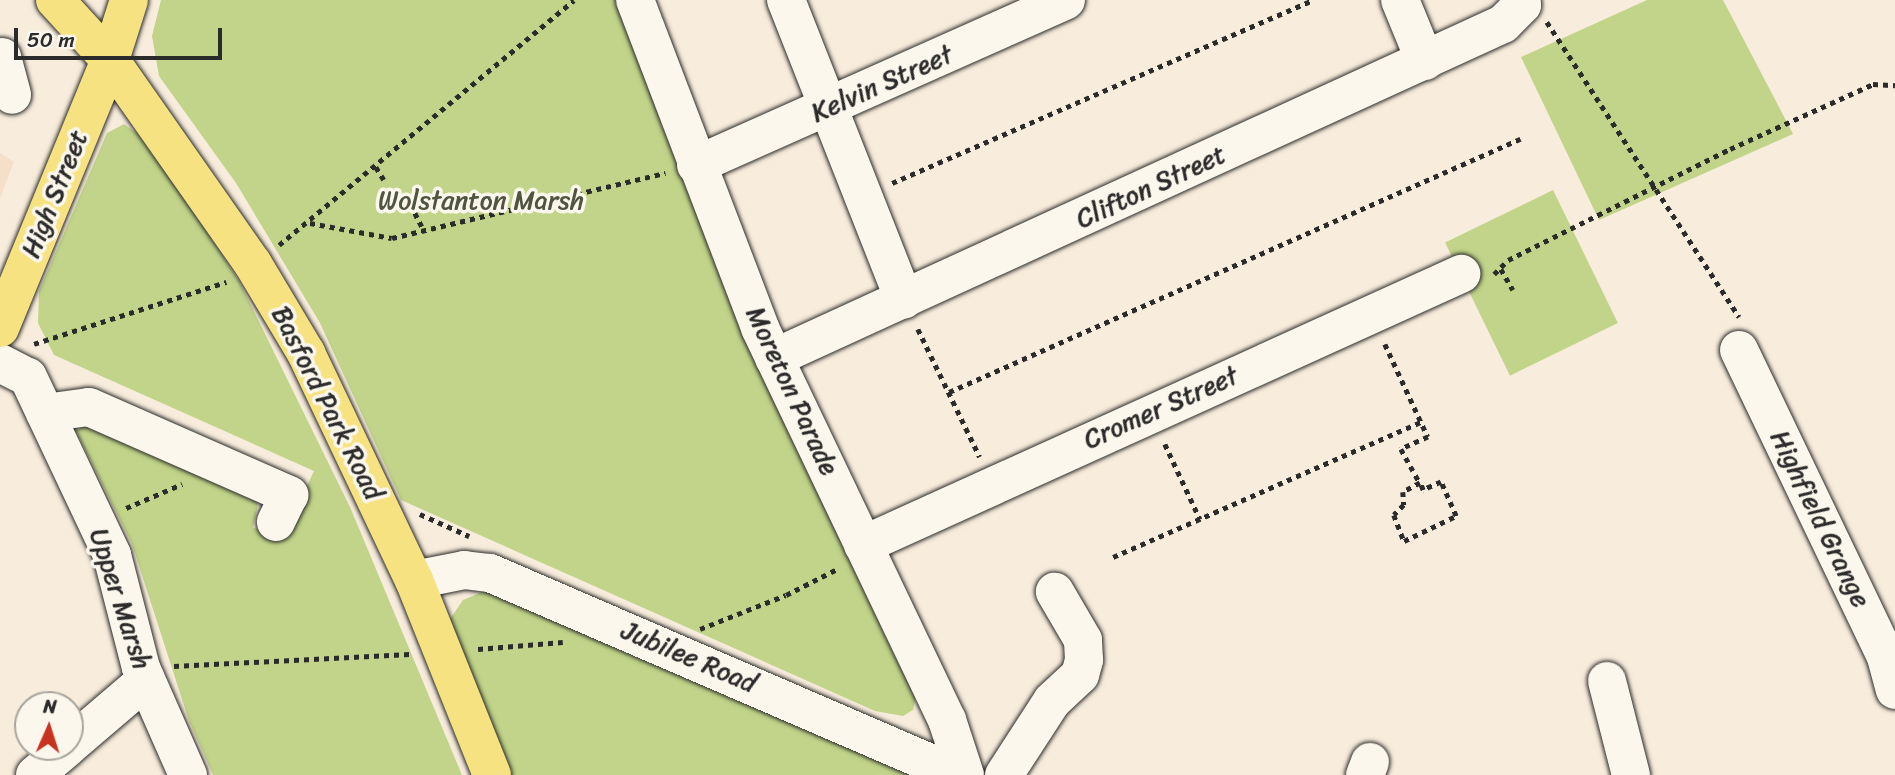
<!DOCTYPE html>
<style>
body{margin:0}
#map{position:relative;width:1895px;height:775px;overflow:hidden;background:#f8ecdc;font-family:Sriracha,sans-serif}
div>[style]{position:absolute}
.built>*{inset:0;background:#f4dfc9}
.green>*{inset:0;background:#c1d489;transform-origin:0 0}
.path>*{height:4.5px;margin-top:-2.25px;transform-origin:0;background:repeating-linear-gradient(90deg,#2b2b2b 0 5px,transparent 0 10px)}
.roads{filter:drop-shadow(0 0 2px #2b2b2b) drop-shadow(0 0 2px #2b2b2b)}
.minor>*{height:38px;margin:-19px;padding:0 19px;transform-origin:19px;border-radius:19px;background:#fbf7ec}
.major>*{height:38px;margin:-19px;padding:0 19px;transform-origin:19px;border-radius:19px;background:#f6e281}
.highway>*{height:38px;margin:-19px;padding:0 19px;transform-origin:19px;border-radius:19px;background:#f6e281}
span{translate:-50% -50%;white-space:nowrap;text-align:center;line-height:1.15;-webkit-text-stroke:7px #fbf7ec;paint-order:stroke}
.street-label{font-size:26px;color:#2b2b2b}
.park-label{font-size:26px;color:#505542}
.north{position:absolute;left:14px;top:691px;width:70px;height:70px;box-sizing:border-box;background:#fbf7ec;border:2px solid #a8a59f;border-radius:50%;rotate:3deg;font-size:19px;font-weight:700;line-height:28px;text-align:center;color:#2b2b2b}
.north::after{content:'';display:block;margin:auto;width:24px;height:32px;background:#c8321e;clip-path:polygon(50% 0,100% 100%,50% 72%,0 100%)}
.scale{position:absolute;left:14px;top:28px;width:208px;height:32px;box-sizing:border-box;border:4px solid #2b2b2b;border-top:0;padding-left:9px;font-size:21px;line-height:24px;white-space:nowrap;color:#2b2b2b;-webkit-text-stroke:5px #fbf7ec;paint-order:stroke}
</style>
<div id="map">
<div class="built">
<i style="clip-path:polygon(0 153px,14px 162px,0 198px)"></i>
</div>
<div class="green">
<i style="clip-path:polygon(161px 0,628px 0,916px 696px,913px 710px,903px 716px,875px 711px,401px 500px,320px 323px,236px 183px,159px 76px,152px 36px)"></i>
<i style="clip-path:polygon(1647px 0,1723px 0,1793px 134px,1599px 220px,1521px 57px)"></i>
<i style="clip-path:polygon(124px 124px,149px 142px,239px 281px,350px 507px,462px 775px,213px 775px,189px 721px,132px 544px,76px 431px,85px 424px,259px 499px,253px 528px,284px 535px,314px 471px,54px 355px,38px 323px,39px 291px,107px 133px)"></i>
<i style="left:1553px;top:190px;width:148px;height:120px;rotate:64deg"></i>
<i style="clip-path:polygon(482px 592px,504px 593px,919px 775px,509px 775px,448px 622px,463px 600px)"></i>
</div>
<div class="path">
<i style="left:1547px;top:22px;width:352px;rotate:56.9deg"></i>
<i style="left:376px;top:167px;width:15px;rotate:58deg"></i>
<i style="left:892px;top:183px;width:458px;rotate:-23.5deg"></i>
<i style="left:415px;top:213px;width:20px;rotate:63deg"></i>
<i style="left:310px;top:223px;width:83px;rotate:10.4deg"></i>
<i style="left:392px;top:238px;width:281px;rotate:-13.4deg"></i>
<i style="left:279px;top:245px;width:383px;rotate:-39.7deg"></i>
<i style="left:1501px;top:269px;width:24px;rotate:60deg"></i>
<i style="left:1494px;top:274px;width:20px;rotate:-45deg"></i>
<i style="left:1508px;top:260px;width:248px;rotate:-26.6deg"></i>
<i style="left:1730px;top:149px;width:157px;rotate:-24.4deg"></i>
<i style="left:1873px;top:84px;width:22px;rotate:3deg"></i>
<i style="left:918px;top:329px;width:142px;rotate:64.2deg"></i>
<i style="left:34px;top:344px;width:202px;rotate:-17.9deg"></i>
<i style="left:1385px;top:344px;width:102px;rotate:65.2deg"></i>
<i style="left:1428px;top:437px;width:30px;rotate:156deg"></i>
<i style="left:1401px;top:449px;width:39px;rotate:61deg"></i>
<i style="left:1420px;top:483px;width:19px;rotate:152deg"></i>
<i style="left:1403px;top:492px;width:13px;rotate:86deg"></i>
<i style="left:1404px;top:505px;width:14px;rotate:135deg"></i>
<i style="left:1394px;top:515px;width:28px;rotate:69deg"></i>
<i style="left:1404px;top:541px;width:58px;rotate:-25.7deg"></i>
<i style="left:1456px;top:516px;width:37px;rotate:-114deg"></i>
<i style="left:1441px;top:482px;width:20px;rotate:156deg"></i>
<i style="left:1423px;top:490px;width:8px;rotate:-113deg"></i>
<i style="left:949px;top:392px;width:625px;rotate:-23.9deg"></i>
<i style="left:1165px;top:444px;width:83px;rotate:65deg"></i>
<i style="left:126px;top:508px;width:61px;rotate:-23.2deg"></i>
<i style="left:420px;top:514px;width:54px;rotate:24.2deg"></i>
<i style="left:1113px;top:557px;width:336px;rotate:-23.7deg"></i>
<i style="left:700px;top:629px;width:92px;rotate:-21.6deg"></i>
<i style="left:786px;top:595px;width:59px;rotate:-27deg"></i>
<i style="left:478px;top:649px;width:85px;rotate:-4.7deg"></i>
<i style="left:174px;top:666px;width:236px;rotate:-2.9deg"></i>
</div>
<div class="roads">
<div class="minor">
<i style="left:635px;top:0;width:351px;rotate:69.1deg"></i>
<i style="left:760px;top:328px;width:434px;rotate:64.5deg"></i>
<i style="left:947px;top:720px;width:58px;rotate:71.9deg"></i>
<i style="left:786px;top:0;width:322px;rotate:68.5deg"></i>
<i style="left:1400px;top:0;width:66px;rotate:67.7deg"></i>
<i style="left:2px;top:57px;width:39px;rotate:75deg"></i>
<i style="left:696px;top:165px;width:405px;rotate:-24deg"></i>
<i style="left:1739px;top:350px;width:340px;rotate:64.4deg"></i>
<i style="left:1886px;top:657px;width:34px;rotate:75deg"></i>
<i style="left:774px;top:358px;width:802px;rotate:-24.62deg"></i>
<i style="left:1503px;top:24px;width:27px;rotate:-45deg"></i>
<i style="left:1522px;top:5px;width:5px;rotate:-101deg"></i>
<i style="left:0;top:363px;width:31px;rotate:27deg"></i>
<i style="left:28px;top:377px;width:197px;rotate:64.7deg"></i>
<i style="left:112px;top:555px;width:117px;rotate:75.6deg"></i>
<i style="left:141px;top:668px;width:117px;rotate:66.3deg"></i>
<i style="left:45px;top:413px;width:44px;rotate:-7.8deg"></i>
<i style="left:89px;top:407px;width:219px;rotate:23.7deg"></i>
<i style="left:289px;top:495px;width:30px;rotate:116deg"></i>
<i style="left:863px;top:545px;width:657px;rotate:-24.38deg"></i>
<i style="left:414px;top:580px;width:51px;rotate:-11.3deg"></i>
<i style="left:464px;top:570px;width:26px;rotate:7deg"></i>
<i style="left:490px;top:573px;width:510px;rotate:23.35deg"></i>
<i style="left:1607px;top:681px;width:97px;rotate:75.7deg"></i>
<i style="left:70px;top:745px;width:100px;rotate:-40.5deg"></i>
<i style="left:35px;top:775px;width:43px;rotate:-40.3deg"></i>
<i style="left:1004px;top:775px;width:88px;rotate:-57deg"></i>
<i style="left:1052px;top:701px;width:38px;rotate:-43deg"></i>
<i style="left:1080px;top:675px;width:16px;rotate:-75deg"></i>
<i style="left:1084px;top:660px;width:20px;rotate:-93deg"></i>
<i style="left:1083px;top:640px;width:56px;rotate:-120.3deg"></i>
<i style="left:1365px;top:775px;width:14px;rotate:-69deg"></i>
</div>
<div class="major">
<i style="left:55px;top:0;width:81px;rotate:47.5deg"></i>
<i style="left:110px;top:60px;width:249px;rotate:55deg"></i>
<i style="left:253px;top:264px;width:104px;rotate:59.2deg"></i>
<i style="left:306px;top:353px;width:251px;rotate:64.6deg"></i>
<i style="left:414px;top:580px;width:210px;rotate:68.2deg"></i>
</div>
<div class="highway">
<i style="left:0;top:328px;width:290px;rotate:-67.7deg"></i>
<i style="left:110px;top:60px;width:63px;rotate:-72.4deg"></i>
</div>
</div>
<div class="street-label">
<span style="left:882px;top:84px;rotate:-24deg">Kelvin Street</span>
<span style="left:1151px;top:187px;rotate:-25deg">Clifton Street</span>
<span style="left:55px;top:194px;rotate:-68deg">High Street</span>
<span style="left:792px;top:391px;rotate:65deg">Moreton Parade</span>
<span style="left:327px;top:403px;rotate:63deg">Basford Park Road</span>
<span style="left:1161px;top:408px;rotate:-24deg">Cromer Street</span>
<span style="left:1820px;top:519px;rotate:64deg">Highfield Grange</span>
<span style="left:120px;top:599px;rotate:72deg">Upper Marsh</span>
<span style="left:689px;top:657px;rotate:23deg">Jubilee Road</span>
</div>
<div class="park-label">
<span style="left:481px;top:201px">Wolstanton Marsh</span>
</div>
<div class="north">N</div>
<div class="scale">50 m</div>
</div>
